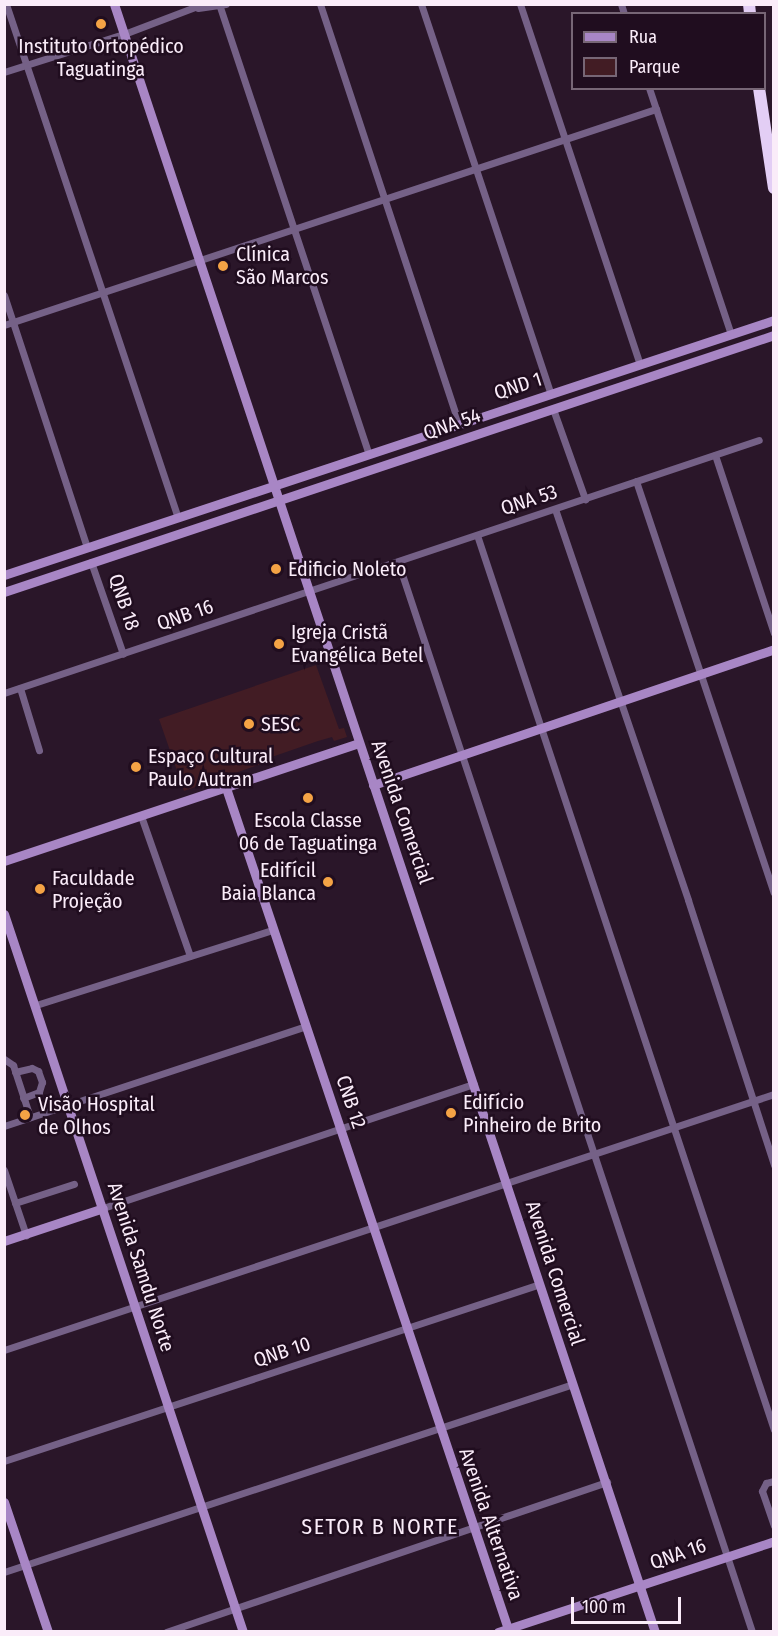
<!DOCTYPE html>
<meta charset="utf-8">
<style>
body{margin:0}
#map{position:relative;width:778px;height:1636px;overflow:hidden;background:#2a1629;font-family:"Fira Sans Condensed",sans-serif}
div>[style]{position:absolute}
.green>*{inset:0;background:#421c24}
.street>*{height:7px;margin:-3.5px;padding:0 3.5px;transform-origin:3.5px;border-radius:3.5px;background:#756187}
.secondary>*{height:9px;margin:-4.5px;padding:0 4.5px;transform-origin:4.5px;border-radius:4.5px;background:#a886c5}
.highway>*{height:12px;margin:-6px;padding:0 6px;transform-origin:6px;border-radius:6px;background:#e3cef5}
.dots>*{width:16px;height:16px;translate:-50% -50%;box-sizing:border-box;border:3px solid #200d1f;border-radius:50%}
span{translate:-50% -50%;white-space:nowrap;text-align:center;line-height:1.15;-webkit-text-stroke:5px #200d1f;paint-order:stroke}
.poi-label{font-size:20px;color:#faecf9}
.left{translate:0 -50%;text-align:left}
.right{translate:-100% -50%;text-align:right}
.street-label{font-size:20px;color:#faecf9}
.quarter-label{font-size:22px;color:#faecf9;letter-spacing:1.5px}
.frame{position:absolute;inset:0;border:6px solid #faecf9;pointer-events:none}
.legend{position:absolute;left:571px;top:12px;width:195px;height:78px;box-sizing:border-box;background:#200d1f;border:2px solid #776676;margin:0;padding:8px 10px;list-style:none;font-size:18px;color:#faecf9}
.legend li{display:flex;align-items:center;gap:12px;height:30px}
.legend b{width:30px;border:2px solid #776676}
.scale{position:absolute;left:571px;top:1597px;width:110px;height:27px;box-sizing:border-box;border:3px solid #faecf9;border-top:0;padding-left:8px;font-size:18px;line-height:21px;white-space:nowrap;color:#faecf9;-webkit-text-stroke:4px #200d1f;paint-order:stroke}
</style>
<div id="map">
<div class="green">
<i style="clip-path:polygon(316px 665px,339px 729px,344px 728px,347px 737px,334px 741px,332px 737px,318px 741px,263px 760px,264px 763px,184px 791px,159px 719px)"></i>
</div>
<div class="street">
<i style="left:6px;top:4px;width:542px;rotate:71.5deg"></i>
<i style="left:219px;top:4px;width:474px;rotate:71.6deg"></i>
<i style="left:320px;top:4px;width:443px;rotate:71.7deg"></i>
<i style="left:421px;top:4px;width:411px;rotate:71.6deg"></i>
<i style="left:520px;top:4px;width:380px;rotate:71.6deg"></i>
<i style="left:621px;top:4px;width:10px;rotate:73deg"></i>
<i style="left:198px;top:8px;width:28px;rotate:-8deg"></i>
<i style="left:4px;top:72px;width:126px;rotate:-17.6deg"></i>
<i style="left:124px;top:34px;width:85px;rotate:-20.8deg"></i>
<i style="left:649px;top:88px;width:259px;rotate:71.6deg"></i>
<i style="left:4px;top:295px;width:266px;rotate:71.8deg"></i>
<i style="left:4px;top:325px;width:687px;rotate:-18.33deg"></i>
<i style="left:553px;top:409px;width:96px;rotate:70.4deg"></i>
<i style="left:715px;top:455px;width:188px;rotate:71.7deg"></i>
<i style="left:636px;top:481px;width:434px;rotate:71.5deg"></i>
<i style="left:555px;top:509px;width:413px;rotate:71.2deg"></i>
<i style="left:688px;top:900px;width:279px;rotate:72deg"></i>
<i style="left:477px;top:535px;width:943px;rotate:71.64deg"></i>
<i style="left:91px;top:562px;width:97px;rotate:70.8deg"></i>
<i style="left:398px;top:562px;width:1127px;rotate:71.69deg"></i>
<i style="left:20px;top:688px;width:65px;rotate:73deg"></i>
<i style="left:4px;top:693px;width:796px;rotate:-18.53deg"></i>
<i style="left:141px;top:816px;width:148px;rotate:70.7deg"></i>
<i style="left:36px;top:1005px;width:249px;rotate:-17.6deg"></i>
<i style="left:4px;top:1059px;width:11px;rotate:34deg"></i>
<i style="left:13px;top:1065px;width:55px;rotate:71.9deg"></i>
<i style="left:15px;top:1072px;width:17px;rotate:-13deg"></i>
<i style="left:32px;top:1068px;width:7px;rotate:27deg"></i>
<i style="left:38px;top:1071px;width:12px;rotate:70deg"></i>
<i style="left:42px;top:1082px;width:10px;rotate:107deg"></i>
<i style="left:39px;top:1092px;width:17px;rotate:159deg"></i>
<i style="left:4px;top:1126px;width:318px;rotate:-18.3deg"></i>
<i style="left:4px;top:1170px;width:69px;rotate:71.3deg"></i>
<i style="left:15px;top:1203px;width:62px;rotate:-17.9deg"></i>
<i style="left:103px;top:1208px;width:391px;rotate:-18.5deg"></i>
<i style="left:4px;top:1350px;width:811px;rotate:-18.39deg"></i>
<i style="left:4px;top:1461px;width:564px;rotate:-18.27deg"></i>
<i style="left:774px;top:1481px;width:8px;rotate:166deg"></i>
<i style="left:766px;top:1483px;width:9px;rotate:117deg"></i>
<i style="left:762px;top:1491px;width:37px;rotate:71deg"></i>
<i style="left:4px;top:1572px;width:599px;rotate:-18.28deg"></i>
<i style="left:166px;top:1632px;width:466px;rotate:-18.8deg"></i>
</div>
<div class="secondary">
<i style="left:114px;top:4px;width:1716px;rotate:71.62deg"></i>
<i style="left:4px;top:575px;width:811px;rotate:-18.32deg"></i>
<i style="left:4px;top:592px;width:812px;rotate:-18.46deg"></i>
<i style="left:373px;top:785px;width:423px;rotate:-18.7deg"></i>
<i style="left:226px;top:788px;width:890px;rotate:71.46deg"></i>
<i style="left:4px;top:861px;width:374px;rotate:-18.4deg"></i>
<i style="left:4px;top:914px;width:757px;rotate:71.59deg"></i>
<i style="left:4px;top:1241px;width:104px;rotate:-18.4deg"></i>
<i style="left:4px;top:1502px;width:137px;rotate:71.3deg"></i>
<i style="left:498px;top:1632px;width:291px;rotate:-18.2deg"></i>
</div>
<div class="highway">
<i style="left:749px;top:4px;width:10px;rotate:84deg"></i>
<i style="left:759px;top:88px;width:101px;rotate:81.5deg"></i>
</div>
<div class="dots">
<i style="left:101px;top:24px;background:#f4a345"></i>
<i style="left:223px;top:266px;background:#f4a345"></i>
<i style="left:276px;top:569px;background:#f4a345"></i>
<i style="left:279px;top:644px;background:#f4a345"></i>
<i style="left:249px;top:724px;background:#f4a345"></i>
<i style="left:136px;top:767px;background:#f4a345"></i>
<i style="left:308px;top:798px;background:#f4a345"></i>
<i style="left:328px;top:882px;background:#f4a345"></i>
<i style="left:40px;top:889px;background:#f4a345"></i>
<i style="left:451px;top:1113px;background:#f4a345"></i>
<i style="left:25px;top:1115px;background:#f4a345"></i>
</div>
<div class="poi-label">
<span style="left:101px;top:58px">Instituto Ortopédico<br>Taguatinga</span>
<span class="left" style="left:236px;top:266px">Clínica<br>São Marcos</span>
<span class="left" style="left:288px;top:569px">Edificio Noleto</span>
<span class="left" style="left:291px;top:644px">Igreja Cristã<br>Evangélica Betel</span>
<span class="left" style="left:261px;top:724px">SESC</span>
<span class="left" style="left:148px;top:768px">Espaço Cultural<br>Paulo Autran</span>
<span style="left:308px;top:832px">Escola Classe<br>06 de Taguatinga</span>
<span class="right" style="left:316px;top:882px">Edifícil<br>Baia Blanca</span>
<span class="left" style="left:52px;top:890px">Faculdade<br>Projeção</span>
<span class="left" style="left:463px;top:1114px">Edifício<br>Pinheiro de Brito</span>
<span class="left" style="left:38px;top:1116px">Visão Hospital<br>de Olhos</span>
</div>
<div class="street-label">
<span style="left:518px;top:386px;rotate:-18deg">QND 1</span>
<span style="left:452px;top:424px;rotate:-19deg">QNA 54</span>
<span style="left:529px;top:500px;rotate:-18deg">QNA 53</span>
<span style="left:124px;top:602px;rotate:71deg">QNB 18</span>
<span style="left:185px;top:615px;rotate:-19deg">QNB 16</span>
<span style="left:402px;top:812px;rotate:71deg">Avenida Comercial</span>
<span style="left:351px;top:1102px;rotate:71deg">CNB 12</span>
<span style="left:141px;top:1267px;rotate:72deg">Avenida Samdu Norte</span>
<span style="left:555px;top:1273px;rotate:72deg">Avenida Comercial</span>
<span style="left:282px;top:1352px;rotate:-18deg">QNB 10</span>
<span style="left:491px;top:1524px;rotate:71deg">Avenida Alternativa</span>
<span style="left:678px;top:1554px;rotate:-19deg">QNA 16</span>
</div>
<div class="quarter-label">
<span style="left:380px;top:1527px">SETOR B NORTE</span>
</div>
<div class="frame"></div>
<ul class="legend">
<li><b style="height:8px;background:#a886c5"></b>Rua</li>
<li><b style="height:16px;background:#421c24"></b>Parque</li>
</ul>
<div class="scale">100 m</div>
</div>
